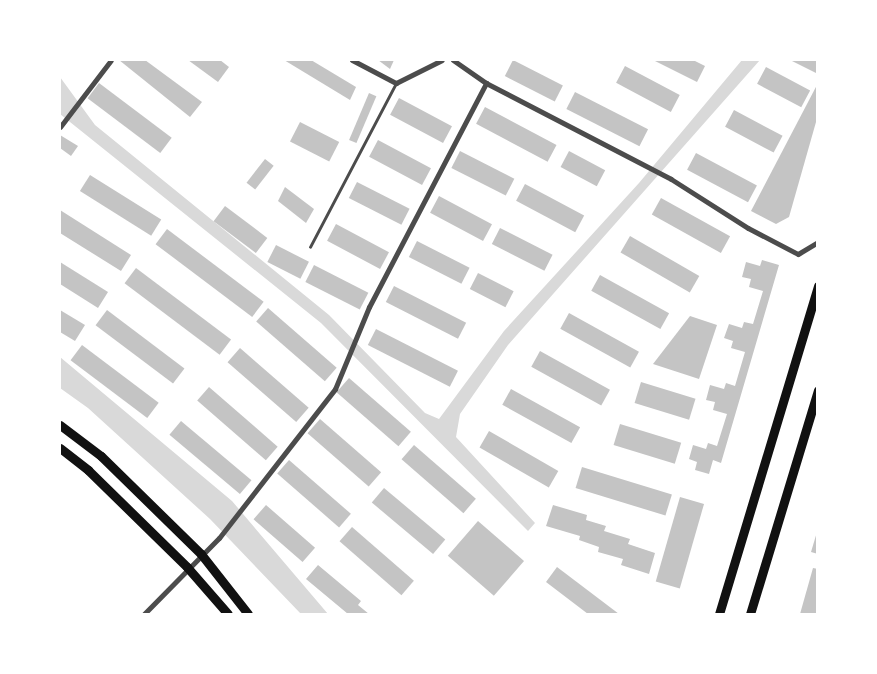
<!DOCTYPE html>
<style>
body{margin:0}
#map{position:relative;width:877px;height:674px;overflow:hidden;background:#fff;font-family:Georgia,serif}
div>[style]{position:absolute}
.water>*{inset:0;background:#d9d9d9}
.building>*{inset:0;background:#c4c4c4;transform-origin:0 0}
.service>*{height:2.5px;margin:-1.25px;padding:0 1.25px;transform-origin:1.25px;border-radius:1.25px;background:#4c4c4c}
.minor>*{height:5px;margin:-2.5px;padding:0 2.5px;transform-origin:2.5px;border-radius:2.5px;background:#4c4c4c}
.primary>*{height:9px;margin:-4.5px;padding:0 4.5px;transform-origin:4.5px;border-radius:4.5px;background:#111}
span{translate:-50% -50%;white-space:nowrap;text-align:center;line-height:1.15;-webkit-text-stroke:5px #fff;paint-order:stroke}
.frame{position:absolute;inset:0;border:61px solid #fff;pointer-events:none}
</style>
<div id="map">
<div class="water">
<i style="clip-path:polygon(742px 60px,760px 60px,508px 345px,460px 414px,456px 437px,535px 523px,528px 531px,321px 323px,60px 114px,60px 77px,95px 125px,329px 315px,425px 413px,439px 419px,504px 331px,639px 183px)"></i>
<i style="clip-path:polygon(60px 345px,60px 357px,232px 501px,328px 614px,301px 614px,210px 519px,88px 408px,60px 388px)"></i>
</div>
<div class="building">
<i style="clip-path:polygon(119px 60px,145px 60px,202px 102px,190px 117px)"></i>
<i style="clip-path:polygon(188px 60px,220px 60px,229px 67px,218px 82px)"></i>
<i style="clip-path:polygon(284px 60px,311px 60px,356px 87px,350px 100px)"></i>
<i style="clip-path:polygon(378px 60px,394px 60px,390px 69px)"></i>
<i style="left:513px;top:60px;width:56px;height:18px;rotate:27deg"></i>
<i style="clip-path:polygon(653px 60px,693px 60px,705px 66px,697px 82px)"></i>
<i style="clip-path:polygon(790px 60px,818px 60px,818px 74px)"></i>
<i style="left:625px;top:66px;width:62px;height:19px;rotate:28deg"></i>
<i style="left:766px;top:67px;width:50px;height:19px;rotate:28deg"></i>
<i style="left:99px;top:83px;width:91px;height:19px;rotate:37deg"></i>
<i style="clip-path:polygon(818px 83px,818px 115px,789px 217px,776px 224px,751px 211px)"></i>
<i style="left:575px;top:92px;width:82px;height:19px;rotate:27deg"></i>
<i style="left:369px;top:93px;width:8px;height:51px;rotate:23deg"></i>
<i style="left:399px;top:98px;width:60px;height:19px;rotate:28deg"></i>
<i style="left:485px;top:107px;width:81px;height:19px;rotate:28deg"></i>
<i style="left:734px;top:110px;width:55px;height:19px;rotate:28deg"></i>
<i style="left:300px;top:122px;width:44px;height:22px;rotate:27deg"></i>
<i style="clip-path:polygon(60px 135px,78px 146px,71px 156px,60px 148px)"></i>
<i style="left:378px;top:140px;width:60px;height:19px;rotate:28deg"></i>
<i style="left:460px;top:151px;width:61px;height:19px;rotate:27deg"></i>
<i style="left:569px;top:151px;width:41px;height:18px;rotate:28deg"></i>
<i style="left:696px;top:153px;width:69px;height:19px;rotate:28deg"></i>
<i style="left:265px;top:159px;width:11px;height:30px;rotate:38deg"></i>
<i style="left:90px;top:175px;width:84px;height:19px;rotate:32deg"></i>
<i style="left:357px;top:182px;width:59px;height:18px;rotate:27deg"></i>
<i style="left:525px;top:184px;width:67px;height:19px;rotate:28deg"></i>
<i style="clip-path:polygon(285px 187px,314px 209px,306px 223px,278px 201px)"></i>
<i style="left:439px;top:196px;width:60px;height:19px;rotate:28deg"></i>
<i style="left:661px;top:198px;width:79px;height:19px;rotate:29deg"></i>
<i style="left:225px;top:206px;width:53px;height:19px;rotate:37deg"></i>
<i style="clip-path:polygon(60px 210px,131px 255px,121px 271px,60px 233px)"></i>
<i style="left:336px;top:224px;width:60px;height:19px;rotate:28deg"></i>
<i style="left:500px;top:228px;width:59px;height:18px;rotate:27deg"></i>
<i style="left:167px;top:229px;width:121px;height:19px;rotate:37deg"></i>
<i style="left:630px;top:236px;width:80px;height:19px;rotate:30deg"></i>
<i style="left:417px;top:241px;width:59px;height:18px;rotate:27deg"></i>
<i style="left:276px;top:245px;width:37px;height:19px;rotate:27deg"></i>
<i style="clip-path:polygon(762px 260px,779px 265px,721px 463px,713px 460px,709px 474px,695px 470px,697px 462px,689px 459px,693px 445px,706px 449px,708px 443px,717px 446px,727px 414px,713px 410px,715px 402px,706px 400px,710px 385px,724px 389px,726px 383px,735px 386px,745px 352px,731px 348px,733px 341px,724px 338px,729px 324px,742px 328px,744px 322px,753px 324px,763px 291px,749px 287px,751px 279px,742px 277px,746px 262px,760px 266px)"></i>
<i style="clip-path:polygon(60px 262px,108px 292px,98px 308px,60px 284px)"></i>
<i style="left:314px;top:265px;width:61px;height:19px;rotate:27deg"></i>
<i style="left:136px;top:268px;width:119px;height:19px;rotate:37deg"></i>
<i style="left:478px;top:273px;width:40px;height:18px;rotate:27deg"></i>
<i style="left:600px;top:275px;width:79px;height:18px;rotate:29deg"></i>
<i style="left:394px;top:286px;width:81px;height:18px;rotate:27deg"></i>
<i style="left:268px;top:308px;width:91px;height:18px;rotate:41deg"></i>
<i style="clip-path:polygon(60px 310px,85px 325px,75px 341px,60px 332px)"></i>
<i style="left:107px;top:310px;width:97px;height:19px;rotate:37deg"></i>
<i style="left:569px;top:313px;width:80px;height:18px;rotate:29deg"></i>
<i style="clip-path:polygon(690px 316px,717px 325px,699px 379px,653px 364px)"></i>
<i style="left:376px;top:329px;width:92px;height:18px;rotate:27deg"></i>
<i style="left:82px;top:345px;width:96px;height:19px;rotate:37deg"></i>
<i style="left:240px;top:348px;width:91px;height:19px;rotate:41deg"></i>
<i style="left:540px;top:351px;width:80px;height:18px;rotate:29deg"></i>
<i style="left:349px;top:378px;width:82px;height:19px;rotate:41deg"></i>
<i style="left:641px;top:382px;width:57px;height:22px;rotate:17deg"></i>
<i style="left:209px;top:387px;width:91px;height:18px;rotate:41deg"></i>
<i style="left:511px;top:389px;width:79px;height:18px;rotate:29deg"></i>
<i style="left:320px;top:419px;width:81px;height:19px;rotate:41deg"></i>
<i style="left:181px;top:421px;width:92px;height:18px;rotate:40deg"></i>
<i style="left:620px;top:424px;width:64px;height:22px;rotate:17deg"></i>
<i style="left:489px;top:431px;width:80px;height:19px;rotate:30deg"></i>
<i style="left:414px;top:445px;width:82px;height:19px;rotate:41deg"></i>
<i style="left:289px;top:460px;width:82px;height:18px;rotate:41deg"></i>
<i style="left:582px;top:467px;width:94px;height:22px;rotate:17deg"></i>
<i style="left:384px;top:488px;width:80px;height:19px;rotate:40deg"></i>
<i style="left:680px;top:497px;width:25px;height:88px;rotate:16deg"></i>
<i style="left:266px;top:505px;width:65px;height:19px;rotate:41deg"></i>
<i style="clip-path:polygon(553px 505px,587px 515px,586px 520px,606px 526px,604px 531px,630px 539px,628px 544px,655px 553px,649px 574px,621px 565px,623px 559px,598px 552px,599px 547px,579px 540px,580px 536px,546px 526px)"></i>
<i style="left:478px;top:521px;width:61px;height:46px;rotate:41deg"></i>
<i style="left:352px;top:527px;width:82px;height:19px;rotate:41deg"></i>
<i style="clip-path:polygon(817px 532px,818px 532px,818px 554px,811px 552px)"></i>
<i style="clip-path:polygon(318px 565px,361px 601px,358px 605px,369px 614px,348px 614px,306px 579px)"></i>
<i style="clip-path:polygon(557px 567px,619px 614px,588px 614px,546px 582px)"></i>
<i style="clip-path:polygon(813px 568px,818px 569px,818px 614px,800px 614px)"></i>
</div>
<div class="service">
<i style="left:310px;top:247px;width:185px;rotate:-62.3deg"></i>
</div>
<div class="minor">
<i style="left:352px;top:60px;width:50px;rotate:27.6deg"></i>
<i style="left:396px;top:83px;width:51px;rotate:-26.6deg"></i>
<i style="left:453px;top:60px;width:40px;rotate:34.9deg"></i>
<i style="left:486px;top:83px;width:208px;rotate:27.4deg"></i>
<i style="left:671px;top:179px;width:91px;rotate:32.5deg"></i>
<i style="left:748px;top:228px;width:56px;rotate:27.5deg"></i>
<i style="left:798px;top:254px;width:23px;rotate:-31deg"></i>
<i style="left:60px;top:127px;width:84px;rotate:-52.7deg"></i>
<i style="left:144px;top:614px;width:107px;rotate:-45.4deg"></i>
<i style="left:219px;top:538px;width:189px;rotate:-52.1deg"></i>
<i style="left:335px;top:389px;width:89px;rotate:-67.5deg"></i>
<i style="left:369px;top:307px;width:253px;rotate:-62.4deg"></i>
</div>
<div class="primary">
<i style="left:60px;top:425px;width:51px;rotate:37.1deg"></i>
<i style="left:101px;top:456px;width:140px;rotate:44.4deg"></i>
<i style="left:201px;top:554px;width:76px;rotate:51.9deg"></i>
<i style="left:60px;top:448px;width:36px;rotate:38deg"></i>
<i style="left:88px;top:470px;width:139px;rotate:44.4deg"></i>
<i style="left:187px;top:567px;width:62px;rotate:48.9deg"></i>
<i style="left:719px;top:614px;width:343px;rotate:-73.2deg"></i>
<i style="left:750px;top:614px;width:234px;rotate:-73.1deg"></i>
</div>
<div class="frame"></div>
</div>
